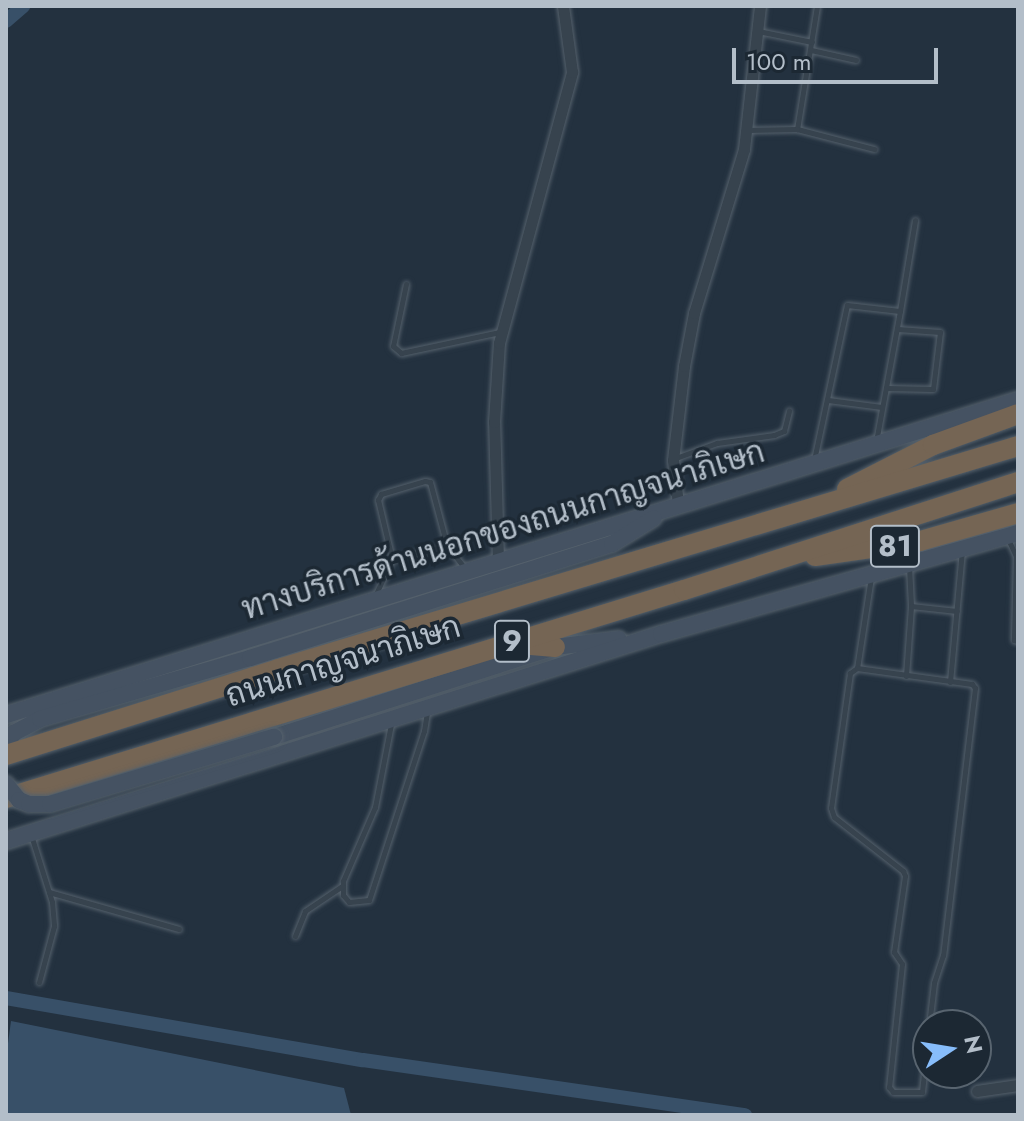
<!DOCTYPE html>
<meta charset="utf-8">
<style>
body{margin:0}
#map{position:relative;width:1024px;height:1121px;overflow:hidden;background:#23313f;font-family:Jost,Sarabun,sans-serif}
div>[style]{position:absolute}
.water>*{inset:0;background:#385068}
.canal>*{height:14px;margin:-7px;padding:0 7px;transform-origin:7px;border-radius:7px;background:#385068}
.roads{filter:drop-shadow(0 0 2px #55616c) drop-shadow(0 0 2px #55616c)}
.lane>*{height:5px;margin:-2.5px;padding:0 2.5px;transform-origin:2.5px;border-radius:2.5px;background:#37434e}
.street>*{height:11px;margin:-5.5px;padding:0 5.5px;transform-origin:5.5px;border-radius:5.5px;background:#37434e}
.secondary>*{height:16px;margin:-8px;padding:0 8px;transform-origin:8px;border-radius:8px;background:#455262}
.highway>*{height:20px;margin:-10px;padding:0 10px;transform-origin:10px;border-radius:10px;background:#756554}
.bridges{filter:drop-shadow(0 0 2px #55616c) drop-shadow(0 0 2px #55616c)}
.secondary-bridge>*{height:16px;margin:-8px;padding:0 8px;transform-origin:8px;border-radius:8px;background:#455262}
span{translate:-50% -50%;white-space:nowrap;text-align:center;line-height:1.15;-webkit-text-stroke:7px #1c2833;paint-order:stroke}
.shield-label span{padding:2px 6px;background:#1c2833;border:2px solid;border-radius:6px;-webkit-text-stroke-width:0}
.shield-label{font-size:30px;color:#b3bec9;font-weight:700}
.street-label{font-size:32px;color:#b3bec9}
.frame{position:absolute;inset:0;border:8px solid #b3bec9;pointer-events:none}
.north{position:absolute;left:912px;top:1009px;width:80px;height:80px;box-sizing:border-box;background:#1c2833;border:2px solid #58646f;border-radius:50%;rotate:78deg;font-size:22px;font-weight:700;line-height:32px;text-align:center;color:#b3bec9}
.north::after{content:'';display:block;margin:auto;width:28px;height:36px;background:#87bdfb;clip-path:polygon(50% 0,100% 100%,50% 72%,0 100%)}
.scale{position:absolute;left:732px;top:48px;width:206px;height:36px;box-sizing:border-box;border:4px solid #b3bec9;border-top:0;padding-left:10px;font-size:24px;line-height:28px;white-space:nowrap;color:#b3bec9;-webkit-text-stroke:6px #1c2833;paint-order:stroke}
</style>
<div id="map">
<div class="water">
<i style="clip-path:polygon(11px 1021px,344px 1088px,351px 1115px,6px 1115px,6px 1058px)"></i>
</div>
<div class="canal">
<i style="left:6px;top:21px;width:23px;rotate:-41deg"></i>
<i style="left:6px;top:998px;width:362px;rotate:9.9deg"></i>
<i style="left:363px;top:1060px;width:386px;rotate:8.2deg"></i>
</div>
<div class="roads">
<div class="lane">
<i style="left:817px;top:6px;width:125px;rotate:99.2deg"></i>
<i style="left:797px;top:129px;width:80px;rotate:14.6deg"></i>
<i style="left:758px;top:31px;width:55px;rotate:11.5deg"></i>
<i style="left:811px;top:50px;width:46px;rotate:12.5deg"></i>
<i style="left:746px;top:130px;width:51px;rotate:-1.1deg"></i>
<i style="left:406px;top:284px;width:63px;rotate:101.8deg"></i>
<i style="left:393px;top:346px;width:11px;rotate:41deg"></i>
<i style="left:401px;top:353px;width:101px;rotate:-12deg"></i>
<i style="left:900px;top:311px;width:92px;rotate:-80.6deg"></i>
<i style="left:886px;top:388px;width:47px;rotate:1.2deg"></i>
<i style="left:933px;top:389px;width:57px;rotate:-83deg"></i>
<i style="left:940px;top:332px;width:43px;rotate:-176deg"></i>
<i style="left:828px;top:400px;width:54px;rotate:7.4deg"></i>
<i style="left:673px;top:459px;width:47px;rotate:-20deg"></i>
<i style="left:717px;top:443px;width:58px;rotate:-8deg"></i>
<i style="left:774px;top:435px;width:11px;rotate:-22deg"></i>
<i style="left:784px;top:431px;width:21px;rotate:-76deg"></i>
<i style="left:814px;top:460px;width:158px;rotate:-78deg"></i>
<i style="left:847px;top:305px;width:53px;rotate:6.5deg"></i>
<i style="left:900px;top:311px;width:133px;rotate:100.4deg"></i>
<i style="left:1008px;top:539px;width:19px;rotate:65deg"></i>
<i style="left:1016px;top:556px;width:84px;rotate:91.4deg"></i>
<i style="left:1014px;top:640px;width:4px;rotate:14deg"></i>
<i style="left:392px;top:559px;width:57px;rotate:-13.3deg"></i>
<i style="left:909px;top:566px;width:40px;rotate:87.1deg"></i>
<i style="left:871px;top:577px;width:92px;rotate:98.7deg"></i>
<i style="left:857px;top:668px;width:9px;rotate:144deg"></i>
<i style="left:850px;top:673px;width:136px;rotate:98deg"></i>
<i style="left:831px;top:808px;width:9px;rotate:72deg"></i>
<i style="left:834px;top:817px;width:88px;rotate:38deg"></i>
<i style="left:903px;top:871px;width:5px;rotate:68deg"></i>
<i style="left:905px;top:876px;width:77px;rotate:98.2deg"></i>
<i style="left:894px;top:952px;width:14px;rotate:56deg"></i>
<i style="left:902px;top:964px;width:124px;rotate:96deg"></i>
<i style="left:889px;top:1087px;width:6px;rotate:51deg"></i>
<i style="left:893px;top:1092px;width:29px"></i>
<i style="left:922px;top:1092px;width:56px;rotate:-83.9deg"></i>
<i style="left:375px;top:596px;width:41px;rotate:-65.3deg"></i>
<i style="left:392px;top:559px;width:61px;rotate:-103.3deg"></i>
<i style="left:378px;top:500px;width:7px;rotate:-63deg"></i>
<i style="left:381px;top:494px;width:46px;rotate:-16.5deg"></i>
<i style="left:425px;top:481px;width:5px;rotate:11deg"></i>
<i style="left:430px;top:482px;width:66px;rotate:75.1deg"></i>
<i style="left:447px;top:546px;width:27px;rotate:51deg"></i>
<i style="left:857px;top:668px;width:116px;rotate:7.9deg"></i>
<i style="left:972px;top:684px;width:5px;rotate:53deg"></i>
<i style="left:975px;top:688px;width:269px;rotate:96.8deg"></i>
<i style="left:943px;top:955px;width:29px;rotate:108deg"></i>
<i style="left:934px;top:983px;width:42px;rotate:96.8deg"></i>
<i style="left:906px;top:676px;width:70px;rotate:-85.9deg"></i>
<i style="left:911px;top:606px;width:46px;rotate:6.2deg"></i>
<i style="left:950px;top:682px;width:132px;rotate:-84.8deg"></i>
<i style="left:391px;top:724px;width:85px;rotate:100.9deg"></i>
<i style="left:375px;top:807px;width:81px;rotate:113.4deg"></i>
<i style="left:343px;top:881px;width:14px;rotate:90deg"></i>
<i style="left:343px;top:895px;width:9px;rotate:49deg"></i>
<i style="left:349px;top:902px;width:20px;rotate:-6deg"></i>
<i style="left:369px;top:900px;width:178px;rotate:-72deg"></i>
<i style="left:424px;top:731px;width:20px;rotate:-81deg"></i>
<i style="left:31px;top:835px;width:70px;rotate:72.6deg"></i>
<i style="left:52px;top:902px;width:24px;rotate:85deg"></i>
<i style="left:54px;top:926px;width:58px;rotate:105deg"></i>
<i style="left:49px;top:892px;width:135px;rotate:15.9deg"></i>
<i style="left:295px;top:936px;width:27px;rotate:-68deg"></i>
<i style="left:305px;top:911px;width:45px;rotate:-34deg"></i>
</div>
<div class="street">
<i style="left:678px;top:504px;width:44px;rotate:-96.5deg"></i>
<i style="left:673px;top:460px;width:95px;rotate:-83.3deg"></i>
<i style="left:684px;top:366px;width:54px;rotate:-79.3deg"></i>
<i style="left:694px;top:313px;width:171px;rotate:-73deg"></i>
<i style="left:744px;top:149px;width:144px;rotate:-83.6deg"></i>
<i style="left:498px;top:561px;width:139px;rotate:-91.6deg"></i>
<i style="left:494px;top:422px;width:79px;rotate:-86.4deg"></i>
<i style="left:499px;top:343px;width:281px;rotate:-74.9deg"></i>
<i style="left:572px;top:72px;width:67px;rotate:-97.8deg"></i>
<i style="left:977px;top:1091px;width:41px;rotate:-8.3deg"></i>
</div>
<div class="secondary">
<i style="left:6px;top:715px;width:1060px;rotate:-17.29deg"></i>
<i style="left:274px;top:737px;width:295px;rotate:-17.8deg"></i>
<i style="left:555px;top:647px;width:64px;rotate:-7.1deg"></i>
<i style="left:6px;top:744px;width:14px;rotate:-54deg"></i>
<i style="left:14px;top:733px;width:30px;rotate:-28deg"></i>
<i style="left:40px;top:719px;width:219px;rotate:-16.2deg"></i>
<i style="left:250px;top:658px;width:380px;rotate:-17.5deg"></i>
<i style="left:612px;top:544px;width:49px;rotate:-31.8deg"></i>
<i style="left:6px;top:841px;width:687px;rotate:-17.54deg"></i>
<i style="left:661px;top:634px;width:371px;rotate:-15.8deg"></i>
</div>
<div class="highway">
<i style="left:847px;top:489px;width:97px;rotate:-27.1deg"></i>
<i style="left:933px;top:445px;width:90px;rotate:-20deg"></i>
<i style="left:815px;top:556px;width:106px;rotate:-8.1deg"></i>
<i style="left:920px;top:541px;width:102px;rotate:-15.9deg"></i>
<i style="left:519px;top:644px;width:36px;rotate:5deg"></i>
<i style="left:6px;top:755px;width:285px;rotate:-17.5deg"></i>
<i style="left:278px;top:669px;width:773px;rotate:-16.77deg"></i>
<i style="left:6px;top:798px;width:709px;rotate:-17.06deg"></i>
<i style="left:684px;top:590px;width:351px;rotate:-17.9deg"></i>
</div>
</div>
<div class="bridges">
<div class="secondary-bridge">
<i style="left:6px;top:784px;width:21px;rotate:51deg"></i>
<i style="left:19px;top:800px;width:11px;rotate:22deg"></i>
<i style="left:29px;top:804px;width:21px"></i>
<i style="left:50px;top:804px;width:234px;rotate:-16.7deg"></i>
</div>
</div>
<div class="shield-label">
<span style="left:895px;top:546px">81</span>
<span style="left:512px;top:641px">9</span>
</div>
<div class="street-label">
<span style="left:503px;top:530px;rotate:-17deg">ทางบริการด้านนอกของถนนกาญจนาภิเษก</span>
<span style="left:343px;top:661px;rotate:-17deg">ถนนกาญจนาภิเษก</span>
</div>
<div class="frame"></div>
<div class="north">N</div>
<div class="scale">100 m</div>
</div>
